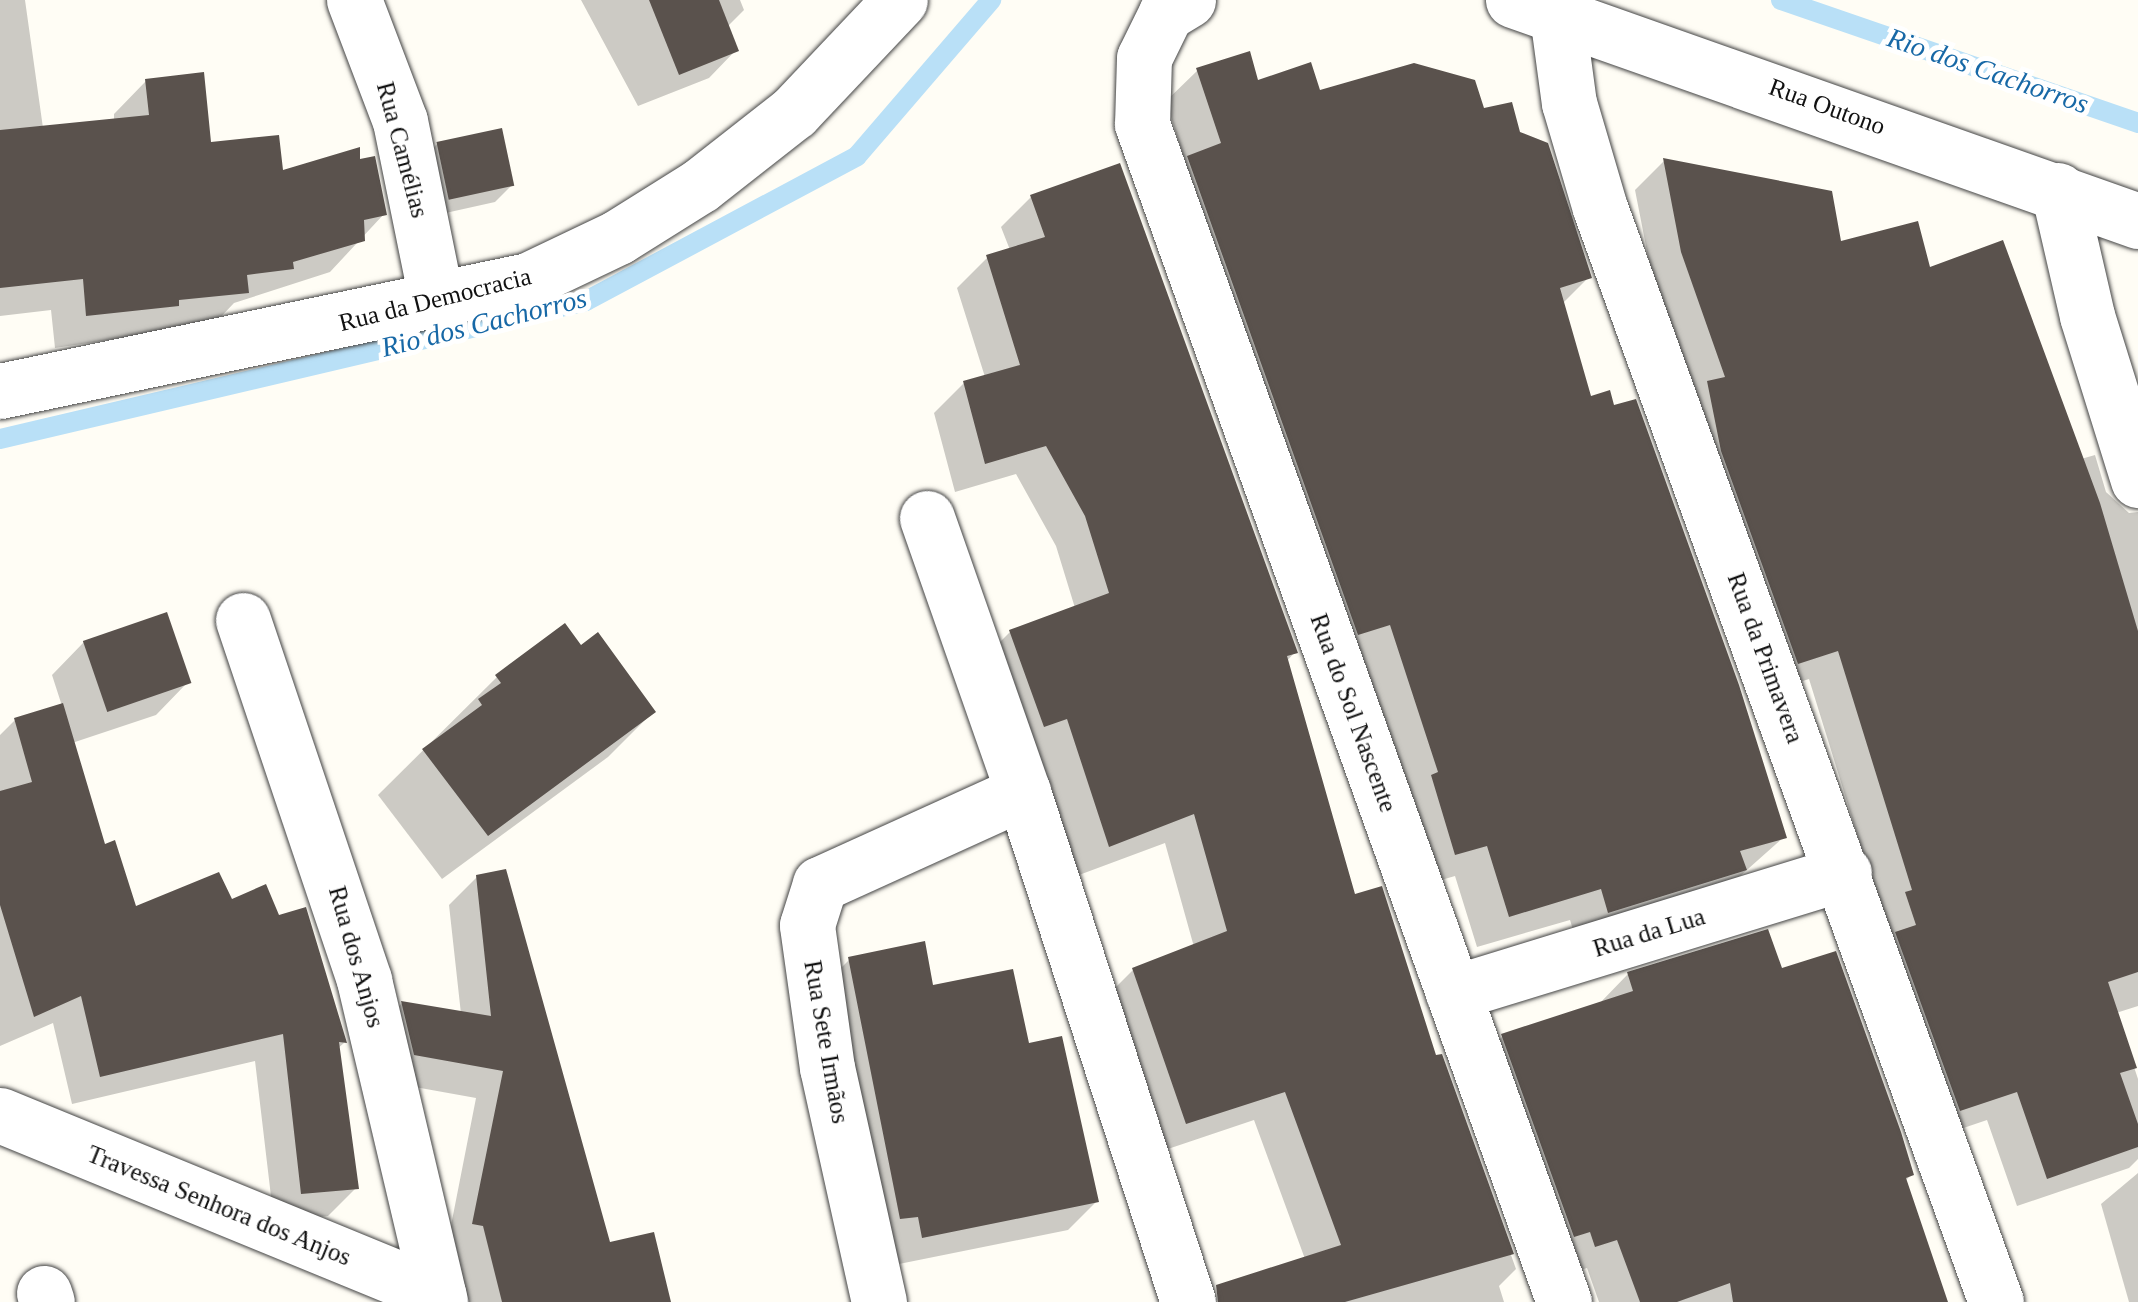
<!DOCTYPE html>
<meta charset="utf-8">
<style>
body{margin:0}
#map{position:relative;width:2138px;height:1302px;overflow:hidden;background:#fffdf5;font-family:"Times New Roman",serif}
div>[style]{position:absolute}
.shadow>*{inset:0;background:#0003}
.stream>*{height:20px;margin:-10px;padding:0 10px;transform-origin:10px;border-radius:10px;background:#b9e0f7}
.building>*{inset:0;background:#5a524d;transform-origin:0 0}
.roads{filter:drop-shadow(0 0 2px #444) drop-shadow(0 0 2px #444)}
.minor>*{height:55px;margin:-27.5px;padding:0 27.5px;transform-origin:27.5px;border-radius:27.5px;background:#fff}
span{translate:-50% -50%;white-space:nowrap;text-align:center;line-height:1.15;-webkit-text-stroke:10px #fff;paint-order:stroke}
.street-label{font-size:25px;color:#111}
.water-label{font-size:28px;color:#1768a6;font-style:italic}
</style>
<div id="map">
<div class="shadow">
<i style="clip-path:polygon(0 0,25px 0,43px 128px,114px 121px,114px 114px,146px 81px,209px 145px,281px 174px,358px 162px,384px 214px,330px 272px,234px 303px,214px 324px,55px 348px,51px 310px,0 316px)"></i>
<i style="clip-path:polygon(581px 0,740px 0,744px 10px,727px 27px,736px 50px,709px 78px,638px 106px)"></i>
<i style="clip-path:polygon(1198px 70px,1318px 93px,1482px 111px,1518px 134px,1589px 277px,1562px 304px,1589px 399px,1784px 837px,1712px 901px,1577px 943px,1570px 920px,1477px 947px,1455px 876px,1424px 885px,1156px 189px,1185px 161px,1166px 101px)"></i>
<i style="clip-path:polygon(437px 144px,511px 186px,495px 202px,432px 216px,421px 161px)"></i>
<i style="clip-path:polygon(1664px 161px,1830px 193px,1839px 244px,1928px 270px,2081px 459px,2095px 455px,2106px 492px,2129px 513px,2138px 512px,2138px 1006px,2116px 1013px,2138px 1079px,2138px 1159px,2129px 1168px,2017px 1206px,1987px 1120px,1931px 1139px,1883px 918px,1809px 679px,1769px 692px,1653px 282px,1635px 190px)"></i>
<i style="clip-path:polygon(1031px 197px,1295px 652px,1286px 662px,1353px 897px,1435px 1059px,1440px 1057px,1516px 1269px,1499px 1286px,1504px 1302px,1232px 1302px,1305px 1259px,1254px 1120px,1156px 1153px,1103px 1000px,1133px 970px,1194px 947px,1165px 843px,1079px 875px,1036px 747px,1014px 756px,980px 662px,1010px 632px,1075px 608px,1056px 546px,1016px 474px,955px 492px,934px 413px,964px 383px,985px 377px,957px 288px,987px 258px,1010px 250px,1001px 227px)"></i>
<i style="clip-path:polygon(84px 642px,188px 682px,156px 715px,72px 743px,103px 847px,134px 910px,231px 902px,344px 1043px,337px 1049px,356px 1188px,328px 1216px,274px 1222px,255px 1061px,72px 1104px,53px 1023px,0 1046px,0 735px,15px 720px,62px 706px,52px 675px)"></i>
<i style="clip-path:polygon(580px 648px,653px 712px,608px 757px,442px 879px,378px 795px,497px 677px)"></i>
<i style="clip-path:polygon(477px 877px,608px 1244px,669px 1302px,468px 1302px,455px 1253px,446px 1251px,476px 1098px,387px 1082px,375px 1031px,402px 1003px,461px 1014px,449px 905px)"></i>
<i style="clip-path:polygon(850px 959px,931px 988px,1027px 1046px,1096px 1202px,1068px 1230px,894px 1265px,821px 988px)"></i>
<i style="clip-path:polygon(1780px 971px,1911px 1175px,1905px 1181px,1945px 1302px,1599px 1302px,1587px 1268px,1549px 1280px,1472px 1066px,1503px 1036px,1598px 1005px,1628px 974px)"></i>
<i style="clip-path:polygon(2138px 1173px,2138px 1302px,2129px 1302px,2101px 1204px)"></i>
</div>
<div class="stream">
<i style="left:1781px;top:0;width:378px;rotate:19deg"></i>
<i style="left:0;top:439px;width:602px;rotate:-13.25deg"></i>
<i style="left:586px;top:301px;width:307px;rotate:-28.1deg"></i>
<i style="left:857px;top:156px;width:206px;rotate:-49.3deg"></i>
</div>
<div class="building">
<i style="clip-path:polygon(649px 0,719px 0,739px 51px,679px 75px)"></i>
<i style="clip-path:polygon(1250px 51px,1258px 80px,1311px 62px,1320px 90px,1414px 63px,1475px 80px,1484px 108px,1512px 102px,1520px 132px,1548px 143px,1592px 278px,1560px 288px,1591px 396px,1610px 390px,1614px 405px,1636px 399px,1739px 685px,1787px 838px,1740px 851px,1747px 870px,1608px 913px,1601px 889px,1509px 917px,1487px 846px,1455px 855px,1431px 775px,1438px 772px,1390px 625px,1358px 635px,1187px 156px,1221px 143px,1196px 68px)"></i>
<i style="clip-path:polygon(204px 72px,211px 142px,279px 135px,283px 170px,360px 147px,360px 159px,375px 156px,387px 215px,364px 220px,365px 241px,293px 262px,294px 269px,247px 275px,249px 293px,179px 300px,179px 306px,86px 316px,83px 279px,0 288px,0 130px,149px 115px,145px 79px)"></i>
<i style="left:502px;top:128px;width:59px;height:67px;rotate:78deg"></i>
<i style="clip-path:polygon(1663px 158px,1832px 191px,1841px 241px,1918px 221px,1930px 267px,2003px 240px,2100px 503px,2138px 631px,2138px 972px,2108px 982px,2137px 1068px,2120px 1073px,2138px 1124px,2138px 1147px,2047px 1179px,2017px 1092px,1960px 1111px,1895px 932px,1916px 925px,1905px 892px,1912px 890px,1838px 651px,1798px 664px,1721px 451px,1707px 381px,1725px 377px,1681px 252px)"></i>
<i style="clip-path:polygon(1120px 163px,1298px 653px,1287px 656px,1355px 894px,1382px 886px,1436px 1055px,1442px 1054px,1514px 1254px,1345px 1302px,1218px 1302px,1216px 1285px,1341px 1245px,1285px 1092px,1186px 1124px,1132px 968px,1227px 931px,1194px 814px,1109px 847px,1067px 719px,1044px 727px,1009px 630px,1109px 593px,1085px 516px,1046px 446px,985px 464px,963px 381px,1020px 365px,986px 255px,1045px 237px,1030px 195px)"></i>
<i style="left:167px;top:612px;width:75px;height:89px;rotate:71deg"></i>
<i style="clip-path:polygon(565px 623px,581px 645px,598px 632px,656px 712px,488px 836px,422px 749px,482px 705px,478px 699px,501px 683px,495px 675px)"></i>
<i style="clip-path:polygon(63px 703px,105px 844px,115px 840px,136px 906px,219px 872px,232px 899px,266px 884px,279px 915px,306px 907px,347px 1043px,339px 1042px,359px 1189px,301px 1194px,283px 1034px,100px 1077px,81px 996px,34px 1017px,0 905px,0 791px,32px 782px,14px 718px)"></i>
<i style="clip-path:polygon(506px 869px,610px 1242px,654px 1232px,671px 1302px,502px 1302px,483px 1226px,472px 1224px,503px 1071px,414px 1055px,401px 1001px,491px 1016px,476px 875px)"></i>
<i style="clip-path:polygon(1768px 929px,1782px 968px,1836px 951px,1901px 1132px,1914px 1175px,1906px 1178px,1948px 1302px,1733px 1302px,1730px 1283px,1677px 1302px,1640px 1302px,1617px 1240px,1595px 1247px,1590px 1232px,1574px 1237px,1501px 1034px,1633px 991px,1627px 972px)"></i>
<i style="clip-path:polygon(925px 941px,933px 985px,1013px 969px,1029px 1043px,1062px 1036px,1099px 1202px,922px 1238px,918px 1217px,900px 1219px,848px 957px)"></i>
</div>
<div class="roads">
<div class="minor">
<i style="left:354px;top:0;width:129px;rotate:69.2deg"></i>
<i style="left:400px;top:121px;width:186px;rotate:78.5deg"></i>
<i style="left:1188px;top:0;width:26px;rotate:149deg"></i>
<i style="left:1166px;top:13px;width:50px;rotate:116.1deg"></i>
<i style="left:1144px;top:58px;width:66px;rotate:91.7deg"></i>
<i style="left:1142px;top:124px;width:1251px;rotate:70.29deg"></i>
<i style="left:1513px;top:0;width:663px;rotate:19.47deg"></i>
<i style="left:1555px;top:0;width:104px;rotate:82.3deg"></i>
<i style="left:1569px;top:103px;width:109px;rotate:73.6deg"></i>
<i style="left:1600px;top:208px;width:1163px;rotate:70.1deg"></i>
<i style="left:2058px;top:190px;width:129px;rotate:77deg"></i>
<i style="left:2087px;top:316px;width:172px;rotate:72.7deg"></i>
<i style="left:0;top:391px;width:540px;rotate:-11.87deg"></i>
<i style="left:528px;top:280px;width:100px;rotate:-25.5deg"></i>
<i style="left:618px;top:237px;width:98px;rotate:-32.1deg"></i>
<i style="left:701px;top:185px;width:118px;rotate:-38.1deg"></i>
<i style="left:794px;top:112px;width:154px;rotate:-46.6deg"></i>
<i style="left:927px;top:518px;width:290px;rotate:70.7deg"></i>
<i style="left:1023px;top:792px;width:536px;rotate:72.07deg"></i>
<i style="left:243px;top:620px;width:380px;rotate:71.4deg"></i>
<i style="left:364px;top:980px;width:331px;rotate:76.7deg"></i>
<i style="left:1453px;top:993px;width:409px;rotate:-17.1deg"></i>
<i style="left:0;top:1115px;width:474px;rotate:22.3deg"></i>
<i style="left:44px;top:1293px;width:9px;rotate:72deg"></i>
<i style="left:879px;top:1302px;width:240px;rotate:-102.5deg"></i>
<i style="left:827px;top:1068px;width:144px;rotate:-98deg"></i>
<i style="left:807px;top:925px;width:43px;rotate:-72.4deg"></i>
<i style="left:820px;top:884px;width:223px;rotate:-24.4deg"></i>
</div>
</div>
<div class="street-label">
<span style="left:1827px;top:107px;rotate:20deg">Rua Outono</span>
<span style="left:402px;top:150px;rotate:75deg">Rua Camélias</span>
<span style="left:435px;top:300px;rotate:-14deg">Rua da Democracia</span>
<span style="left:1765px;top:658px;rotate:70deg">Rua da Primavera</span>
<span style="left:1353px;top:713px;rotate:70deg">Rua do Sol Nascente</span>
<span style="left:1649px;top:933px;rotate:-17deg">Rua da Lua</span>
<span style="left:356px;top:957px;rotate:74deg">Rua dos Anjos</span>
<span style="left:826px;top:1042px;rotate:80deg">Rua Sete Irmãos</span>
<span style="left:219px;top:1206px;rotate:22deg">Travessa Senhora dos Anjos</span>
</div>
<div class="water-label">
<span style="left:1988px;top:71px;rotate:19deg">Rio dos Cachorros</span>
<span style="left:484px;top:323px;rotate:-14deg">Rio dos Cachorros</span>
</div>
</div>
